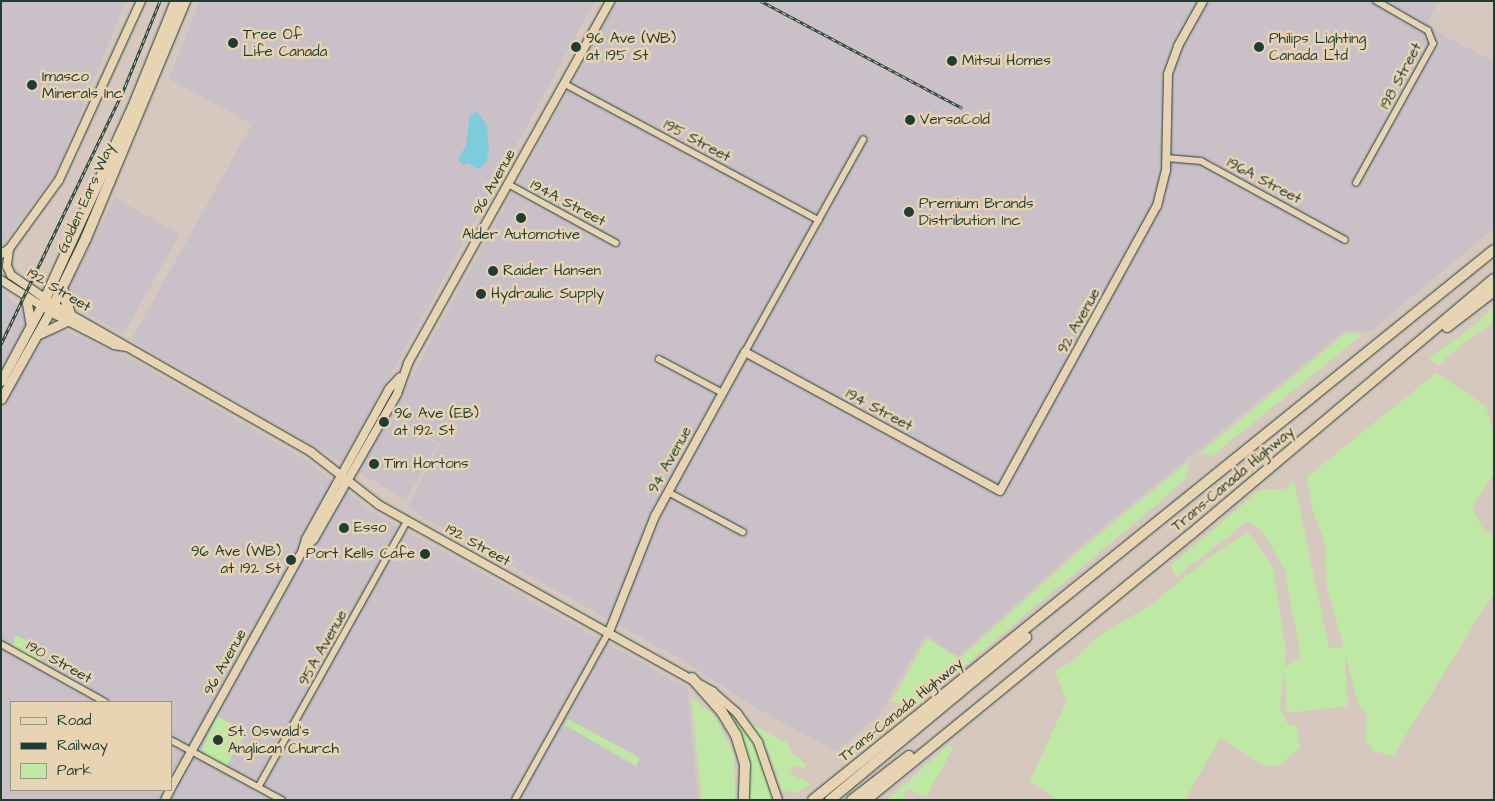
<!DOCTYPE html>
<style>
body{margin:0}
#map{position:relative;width:1495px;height:801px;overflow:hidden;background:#d6c8bf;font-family:"Architects Daughter",sans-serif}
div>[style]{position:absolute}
.built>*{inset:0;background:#cac0c8;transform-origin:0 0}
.green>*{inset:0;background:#bee8a4}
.water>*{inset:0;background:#7ecbdc}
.roads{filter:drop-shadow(0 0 1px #1f3d34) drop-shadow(0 0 1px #1f3d34)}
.street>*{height:5.5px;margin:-2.75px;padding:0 2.75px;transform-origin:2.75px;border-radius:2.75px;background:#e8d3b2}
.secondary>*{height:8px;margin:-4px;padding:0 4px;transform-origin:4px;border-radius:4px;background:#e8d3b2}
.primary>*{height:9px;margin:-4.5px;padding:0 4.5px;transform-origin:4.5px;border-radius:4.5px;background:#e8d3b2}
.highway>*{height:10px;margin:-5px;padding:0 5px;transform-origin:5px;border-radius:5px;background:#e8d3b2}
.rail>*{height:3px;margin-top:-1.5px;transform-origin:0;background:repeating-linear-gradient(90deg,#e8d3b2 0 4px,#1f3d34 0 8px);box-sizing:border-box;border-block:1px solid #1f3d34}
.dots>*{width:14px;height:14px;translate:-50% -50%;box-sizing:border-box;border:2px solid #e8d3b2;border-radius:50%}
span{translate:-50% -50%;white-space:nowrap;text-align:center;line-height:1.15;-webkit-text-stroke:5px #e8d3b2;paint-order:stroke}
.poi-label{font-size:15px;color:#1f3d34}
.left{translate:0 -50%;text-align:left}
.right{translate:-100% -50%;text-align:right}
.street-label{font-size:15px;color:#1f3d34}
.frame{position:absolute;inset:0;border:2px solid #1f3d34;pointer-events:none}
.legend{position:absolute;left:10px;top:701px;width:162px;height:90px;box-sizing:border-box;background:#e8d3b2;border:1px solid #989780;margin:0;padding:6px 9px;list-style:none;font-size:15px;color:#1f3d34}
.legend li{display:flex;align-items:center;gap:10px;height:25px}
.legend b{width:25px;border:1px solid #989780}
</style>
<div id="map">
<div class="built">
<i style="clip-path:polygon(1px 1px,126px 1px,56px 173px,1px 246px)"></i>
<i style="clip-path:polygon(200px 1px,595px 1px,343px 463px,131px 340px,252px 124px,169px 79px)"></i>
<i style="clip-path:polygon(617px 1px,1439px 1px,1428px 21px,1439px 33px,1494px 61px,1494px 228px,1372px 330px,1344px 331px,1082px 544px,959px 656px,925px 635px,879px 715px,836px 751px,754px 707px,684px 661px,407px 508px,440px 444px,390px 416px)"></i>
<i style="clip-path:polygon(115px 198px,180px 234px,123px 335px,75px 306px,69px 285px)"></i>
<i style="clip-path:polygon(evenodd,1px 269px,3px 290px,12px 301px,63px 330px,132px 359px,306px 460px,374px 513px,687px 688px,698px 800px,1px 800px,1px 269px,11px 702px,171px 702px,171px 790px,11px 790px,11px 702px)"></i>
<i style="left:389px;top:417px;width:56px;height:63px;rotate:30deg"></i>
</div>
<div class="green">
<i style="clip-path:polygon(1494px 306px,1494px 321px,1448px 356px,1439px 366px,1429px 358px,1471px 328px)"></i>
<i style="clip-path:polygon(1345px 334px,1363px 334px,1212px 456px,1200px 453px)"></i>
<i style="clip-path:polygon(1436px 373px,1486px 406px,1494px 438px,1494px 473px,1472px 508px,1483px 529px,1494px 537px,1494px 592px,1393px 756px,1373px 751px,1366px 740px,1367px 715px,1359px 706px,1345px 653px,1348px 706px,1287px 713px,1284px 669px,1280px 709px,1289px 726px,1297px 726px,1300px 748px,1278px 766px,1265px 766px,1220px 738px,1185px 800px,1053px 800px,1054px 797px,1030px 781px,1067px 700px,1054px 671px,1073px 661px,1095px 639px,1153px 603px,1211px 556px,1248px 532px,1273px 567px,1286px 653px,1284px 667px,1301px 657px,1284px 567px,1261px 530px,1247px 522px,1176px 577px,1171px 565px,1261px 489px,1285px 489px,1294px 480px,1329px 648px,1344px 648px,1327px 588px,1325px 544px,1312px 507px,1307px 477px)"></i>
<i style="clip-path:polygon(1189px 461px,1185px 479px,1155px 506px,913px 709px,892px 701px,927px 638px,959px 659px,1078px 552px)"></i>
<i style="clip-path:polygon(16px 635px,49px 653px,46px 657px,37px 661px,12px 647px)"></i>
<i style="clip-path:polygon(691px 697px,714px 715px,734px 754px,735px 800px,702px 800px)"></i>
<i style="clip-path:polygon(729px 711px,758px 749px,766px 768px,766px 783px,775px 800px,747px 800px,749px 790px,726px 714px)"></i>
<i style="clip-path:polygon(217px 716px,246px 732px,226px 767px,206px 756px,202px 749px)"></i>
<i style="clip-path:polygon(568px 719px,640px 758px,636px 766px,565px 725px)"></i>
<i style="clip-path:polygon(752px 724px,787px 743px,792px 753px,806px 765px,805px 768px,794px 766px,790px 774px,812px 784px,796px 793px,782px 790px,769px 752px)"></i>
<i style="clip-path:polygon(948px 745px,953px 748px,926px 797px,908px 789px,901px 800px,887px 800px)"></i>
</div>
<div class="water">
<i style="clip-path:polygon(476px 110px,487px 126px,489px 151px,486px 163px,478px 169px,467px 163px,464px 165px,458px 160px,466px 145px,470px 114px,473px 115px)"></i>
</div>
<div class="roads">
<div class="street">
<i style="left:565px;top:84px;width:288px;rotate:28.2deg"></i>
<i style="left:1166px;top:158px;width:35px;rotate:5deg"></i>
<i style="left:1201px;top:161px;width:164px;rotate:28.7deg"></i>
<i style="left:1356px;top:183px;width:159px;rotate:-61deg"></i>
<i style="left:1433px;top:44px;width:14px;rotate:-111deg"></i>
<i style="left:1428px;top:31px;width:60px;rotate:-150deg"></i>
<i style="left:508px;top:184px;width:123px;rotate:28.6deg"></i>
<i style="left:745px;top:352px;width:243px;rotate:-60.9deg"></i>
<i style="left:659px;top:359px;width:72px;rotate:28deg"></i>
<i style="left:668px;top:492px;width:85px;rotate:28.1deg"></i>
<i style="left:1px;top:644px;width:119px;rotate:29.1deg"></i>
<i style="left:171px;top:740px;width:126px;rotate:28.4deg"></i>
<i style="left:259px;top:786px;width:304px;rotate:-60.8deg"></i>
<i style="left:515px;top:800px;width:193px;rotate:-60.8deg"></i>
</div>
<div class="secondary">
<i style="left:9px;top:249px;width:17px;rotate:97deg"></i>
<i style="left:7px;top:266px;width:10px;rotate:66deg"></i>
<i style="left:11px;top:275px;width:58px;rotate:34.5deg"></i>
<i style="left:59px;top:308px;width:290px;rotate:29.7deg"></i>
<i style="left:311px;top:452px;width:86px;rotate:37.9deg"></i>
<i style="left:379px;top:505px;width:383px;rotate:29.2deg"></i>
<i style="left:713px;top:692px;width:32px;rotate:41deg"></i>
<i style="left:737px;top:713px;width:36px;rotate:54deg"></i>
<i style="left:758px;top:742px;width:61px;rotate:71deg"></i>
<i style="left:1px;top:254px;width:9px;rotate:-32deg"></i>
<i style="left:9px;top:249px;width:85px;rotate:-54.1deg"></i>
<i style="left:59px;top:180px;width:197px;rotate:-65.4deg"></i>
<i style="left:1px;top:280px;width:65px;rotate:32.5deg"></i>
<i style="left:56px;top:315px;width:65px;rotate:27.3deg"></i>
<i style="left:114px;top:345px;width:11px;rotate:10deg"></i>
<i style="left:303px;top:549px;width:10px;rotate:-73deg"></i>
<i style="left:306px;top:539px;width:171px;rotate:-61deg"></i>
<i style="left:389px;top:389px;width:16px;rotate:-47deg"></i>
<i style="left:609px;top:632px;width:125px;rotate:-68.4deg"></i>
<i style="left:655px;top:516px;width:187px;rotate:-61.2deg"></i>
<i style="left:745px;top:352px;width:290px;rotate:28.6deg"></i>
<i style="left:1000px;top:491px;width:325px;rotate:-61.2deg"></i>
<i style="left:1157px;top:206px;width:36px;rotate:-76deg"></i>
<i style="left:1166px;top:171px;width:97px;rotate:-88.8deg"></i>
<i style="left:1168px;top:74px;width:30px;rotate:-70deg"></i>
<i style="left:1178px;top:46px;width:51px;rotate:-60.9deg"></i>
<i style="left:171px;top:788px;width:272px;rotate:-61deg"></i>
<i style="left:303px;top:550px;width:16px;rotate:-45deg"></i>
<i style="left:314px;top:539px;width:167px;rotate:-60.2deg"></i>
<i style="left:397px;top:394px;width:33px;rotate:-70deg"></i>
<i style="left:408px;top:363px;width:415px;rotate:-60.8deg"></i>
<i style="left:165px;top:800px;width:11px;rotate:-63deg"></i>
</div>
<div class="primary">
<i style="left:26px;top:298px;width:27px;rotate:80deg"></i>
<i style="left:39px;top:334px;width:31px;rotate:-25deg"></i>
<i style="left:1px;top:381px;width:93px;rotate:-61.8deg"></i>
<i style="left:1px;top:399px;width:109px;rotate:-60.8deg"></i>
</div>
<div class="highway">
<i style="left:62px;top:288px;width:27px;rotate:73deg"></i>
<i style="left:45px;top:299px;width:211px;rotate:-65.4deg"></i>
<i style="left:133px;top:107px;width:114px;rotate:-67.9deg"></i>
<i style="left:54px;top:304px;width:73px;rotate:-64.1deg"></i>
<i style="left:86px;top:238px;width:257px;rotate:-67.3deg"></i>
<i style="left:1447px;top:327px;width:59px;rotate:-37.5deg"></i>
<i style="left:692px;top:678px;width:45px;rotate:48.6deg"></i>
<i style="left:722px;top:712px;width:27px;rotate:59deg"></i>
<i style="left:736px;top:735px;width:31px;rotate:73deg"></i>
<i style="left:745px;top:765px;width:35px;rotate:92deg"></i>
<i style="left:813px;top:800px;width:875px;rotate:-38.93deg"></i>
<i style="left:830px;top:800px;width:255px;rotate:-39.7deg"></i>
<i style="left:852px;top:800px;width:72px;rotate:-37.7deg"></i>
<i style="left:866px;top:800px;width:420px;rotate:-39.3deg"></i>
<i style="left:1191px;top:534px;width:396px;rotate:-40.1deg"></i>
</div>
</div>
<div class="rail">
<i style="left:761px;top:1px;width:228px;rotate:28deg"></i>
<i style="left:1px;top:344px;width:278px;rotate:-64.2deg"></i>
<i style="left:122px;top:94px;width:100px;rotate:-67.8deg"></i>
</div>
<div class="dots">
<i style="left:233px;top:43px;background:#1f3d34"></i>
<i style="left:576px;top:47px;background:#1f3d34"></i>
<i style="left:1259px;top:47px;background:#1f3d34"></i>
<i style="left:952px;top:61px;background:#1f3d34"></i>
<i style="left:32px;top:85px;background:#1f3d34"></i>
<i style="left:910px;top:120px;background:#1f3d34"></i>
<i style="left:909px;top:212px;background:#1f3d34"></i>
<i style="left:521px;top:218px;background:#1f3d34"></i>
<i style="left:493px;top:271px;background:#1f3d34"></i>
<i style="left:481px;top:294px;background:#1f3d34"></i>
<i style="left:384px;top:422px;background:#1f3d34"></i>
<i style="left:374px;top:464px;background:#1f3d34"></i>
<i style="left:344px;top:528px;background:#1f3d34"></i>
<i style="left:425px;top:554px;background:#1f3d34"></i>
<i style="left:291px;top:560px;background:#1f3d34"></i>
<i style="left:218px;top:740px;background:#1f3d34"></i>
</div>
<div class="poi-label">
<span class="left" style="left:243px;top:43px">Tree Of<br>Life Canada</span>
<span class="left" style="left:586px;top:47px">96 Ave (WB)<br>at 195 St</span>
<span class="left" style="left:1269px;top:47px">Philips Lighting<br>Canada Ltd</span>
<span class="left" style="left:962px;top:61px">Mitsui Homes</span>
<span class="left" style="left:42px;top:85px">Imasco<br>Minerals Inc</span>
<span class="left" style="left:920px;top:120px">VersaCold</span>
<span class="left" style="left:919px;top:212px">Premium Brands<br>Distribution Inc</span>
<span style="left:521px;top:235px">Alder Automotive</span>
<span class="left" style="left:503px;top:271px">Raider Hansen</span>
<span class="left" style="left:491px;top:294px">Hydraulic Supply</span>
<span class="left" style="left:394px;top:422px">96 Ave (EB)<br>at 192 St</span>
<span class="left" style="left:384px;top:464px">Tim Hortons</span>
<span class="left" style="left:354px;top:528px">Esso</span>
<span class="right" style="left:281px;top:560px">96 Ave (WB)<br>at 192 St</span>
<span class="right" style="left:415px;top:554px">Port Kells Cafe</span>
<span class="left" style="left:228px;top:740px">St. Oswald's<br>Anglican Church</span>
</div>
<div class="street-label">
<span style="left:1401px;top:76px;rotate:-62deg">198 Street</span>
<span style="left:697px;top:141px;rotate:28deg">195 Street</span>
<span style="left:1264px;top:181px;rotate:28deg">196A Street</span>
<span style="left:494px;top:182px;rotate:-61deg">96 Avenue</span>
<span style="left:86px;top:198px;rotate:-66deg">Golden Ears Way</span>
<span style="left:568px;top:203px;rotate:28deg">194A Street</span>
<span style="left:59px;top:290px;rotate:31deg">192 Street</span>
<span style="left:1079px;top:321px;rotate:-61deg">92 Avenue</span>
<span style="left:879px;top:410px;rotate:28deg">194 Street</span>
<span style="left:670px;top:460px;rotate:-61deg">94 Avenue</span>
<span style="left:1233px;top:479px;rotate:-40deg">Trans-Canada Highway</span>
<span style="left:478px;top:545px;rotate:29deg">192 Street</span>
<span style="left:323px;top:648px;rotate:-61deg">95A Avenue</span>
<span style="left:59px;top:662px;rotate:29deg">190 Street</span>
<span style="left:225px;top:662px;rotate:-61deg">96 Avenue</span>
<span style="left:901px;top:710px;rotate:-39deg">Trans-Canada Highway</span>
</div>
<div class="frame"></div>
<ul class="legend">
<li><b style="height:6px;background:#e8d3b2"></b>Road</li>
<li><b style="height:6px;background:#1f3d34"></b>Railway</li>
<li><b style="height:14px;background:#bee8a4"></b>Park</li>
</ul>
</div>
